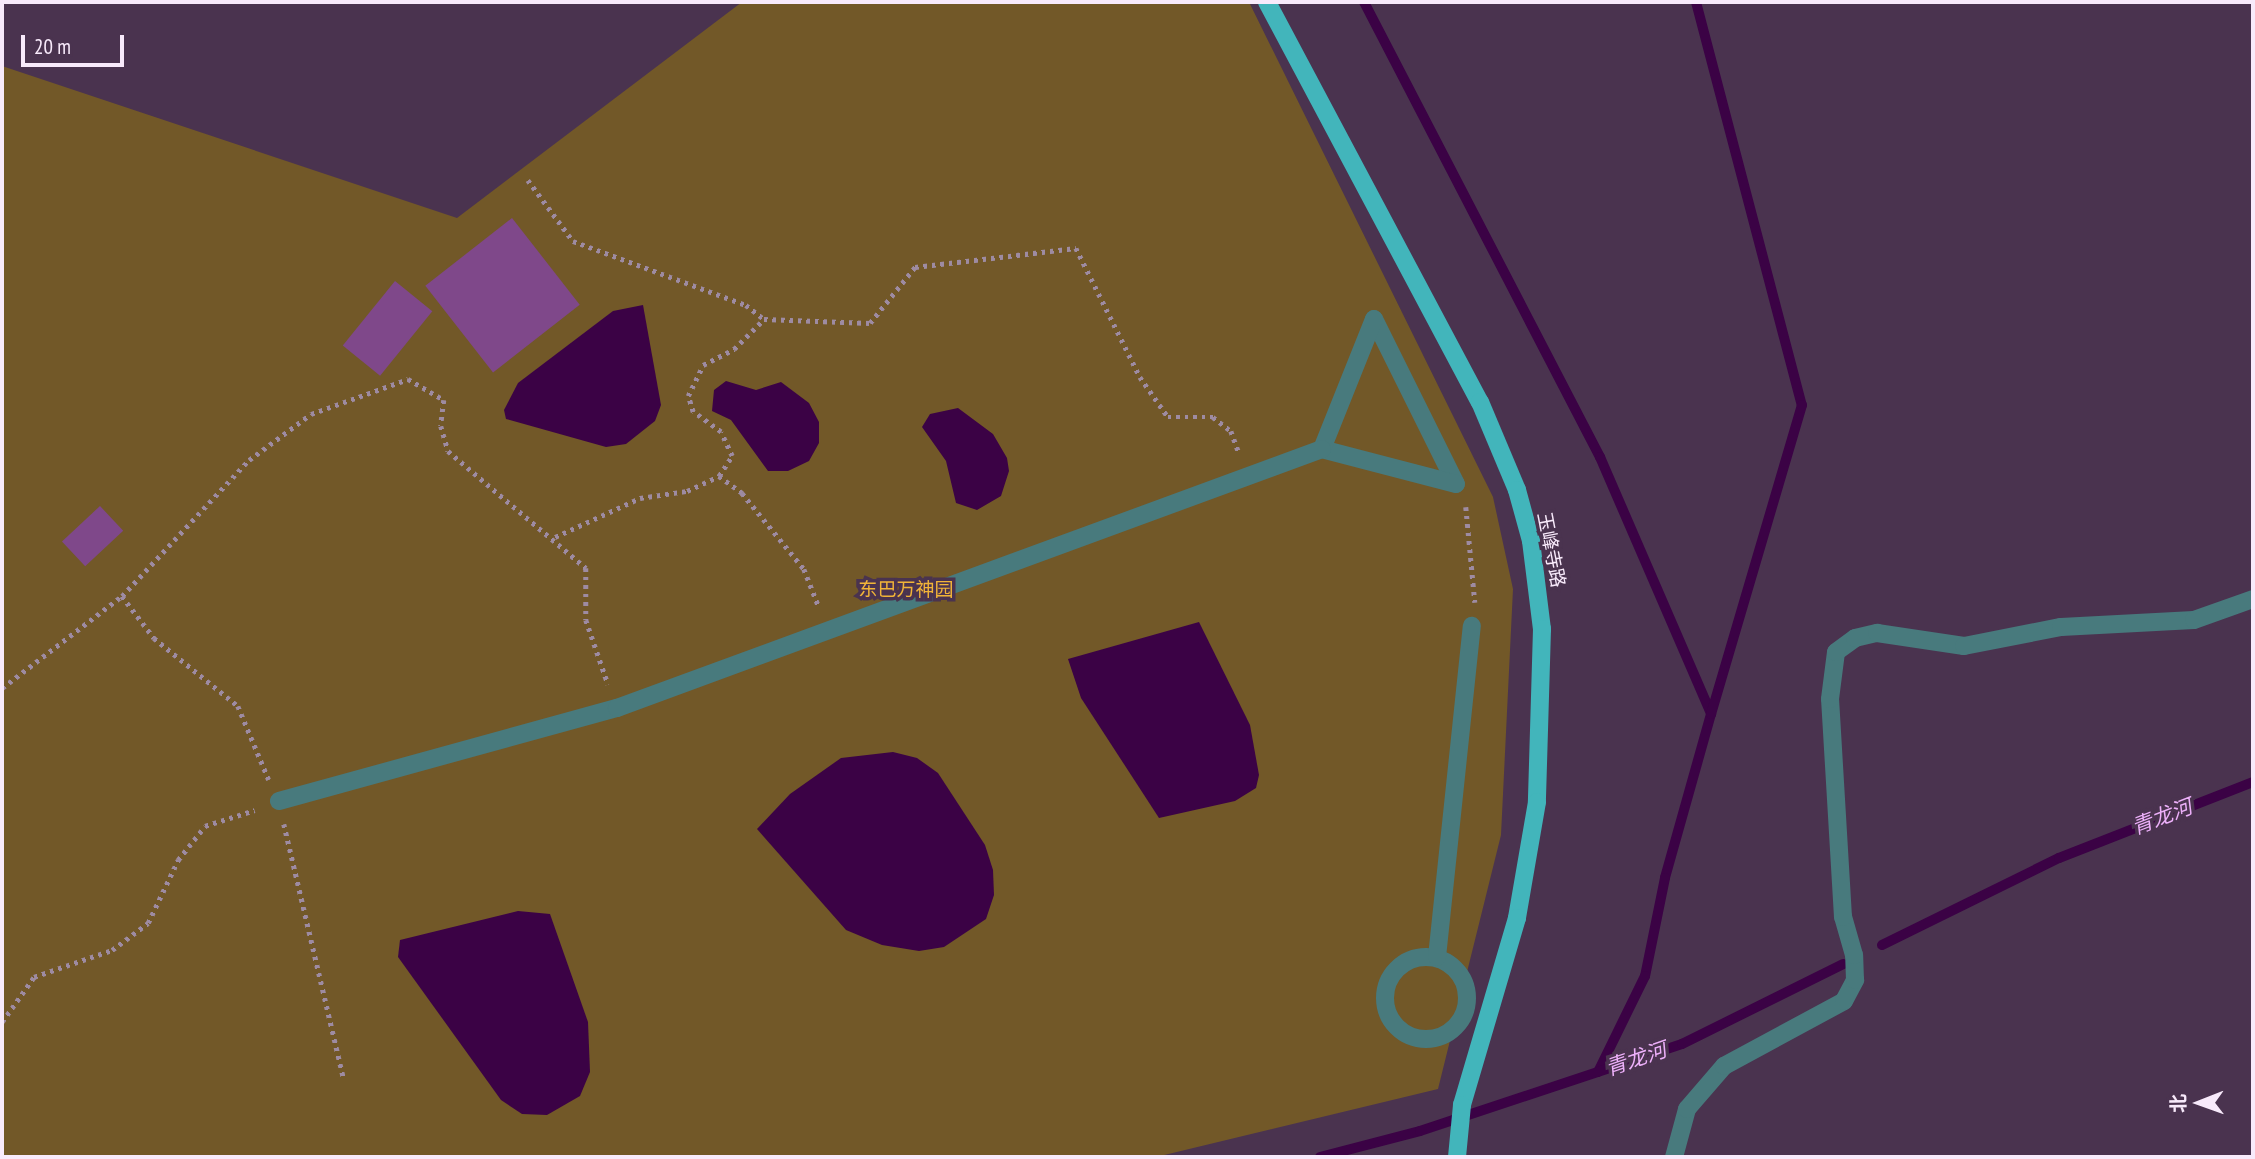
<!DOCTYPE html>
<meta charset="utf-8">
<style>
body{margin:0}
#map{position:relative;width:2255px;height:1159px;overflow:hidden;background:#4a334f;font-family:"PT Sans Narrow","Noto Sans SC",sans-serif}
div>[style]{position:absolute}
.green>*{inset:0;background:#725828}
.water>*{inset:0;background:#3b0245}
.stream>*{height:10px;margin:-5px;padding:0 5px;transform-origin:5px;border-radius:5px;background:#3b0245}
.building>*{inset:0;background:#7f488a;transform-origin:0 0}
.path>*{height:4.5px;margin-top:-2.25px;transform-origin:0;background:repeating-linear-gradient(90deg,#9e8ba2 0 3.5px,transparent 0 8.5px)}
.minor>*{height:18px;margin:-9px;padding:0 9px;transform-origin:9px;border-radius:9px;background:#487a7d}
.minor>.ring{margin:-9px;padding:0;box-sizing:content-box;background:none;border:18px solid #487a7d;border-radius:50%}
.major>*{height:18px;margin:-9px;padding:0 9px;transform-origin:9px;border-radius:9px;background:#42b5bb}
span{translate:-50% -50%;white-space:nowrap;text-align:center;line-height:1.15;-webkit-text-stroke:7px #4a334f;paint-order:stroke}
.street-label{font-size:19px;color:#f8eafb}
.park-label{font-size:19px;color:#f1b438}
.water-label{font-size:21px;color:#edb0fa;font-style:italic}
.frame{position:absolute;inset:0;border:4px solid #f8eafb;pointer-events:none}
.north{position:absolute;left:2164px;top:1068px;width:70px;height:70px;-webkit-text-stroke:5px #4a334f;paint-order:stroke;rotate:269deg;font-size:19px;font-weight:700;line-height:28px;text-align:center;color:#f8eafb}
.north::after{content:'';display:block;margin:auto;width:24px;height:32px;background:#f8eafb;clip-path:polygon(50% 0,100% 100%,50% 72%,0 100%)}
.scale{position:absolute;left:21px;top:35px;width:103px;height:32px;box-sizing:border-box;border:4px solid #f8eafb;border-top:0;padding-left:9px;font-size:21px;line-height:24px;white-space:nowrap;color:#f8eafb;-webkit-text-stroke:5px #4a334f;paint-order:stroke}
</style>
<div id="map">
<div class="green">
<i style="clip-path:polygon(742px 2px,1249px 2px,1493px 497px,1513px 589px,1501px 835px,1438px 1089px,1156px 1157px,2px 1157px,2px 66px,457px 218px)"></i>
</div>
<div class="water">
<i style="clip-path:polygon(643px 305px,661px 405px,655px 421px,626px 444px,606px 447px,506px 419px,504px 410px,518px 383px,613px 311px)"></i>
<i style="clip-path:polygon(726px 381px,756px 390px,781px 382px,809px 403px,819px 422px,819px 443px,809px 461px,788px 471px,768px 471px,731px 420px,712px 411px,714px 390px)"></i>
<i style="clip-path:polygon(958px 408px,993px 434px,1007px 458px,1009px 471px,1001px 496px,977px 510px,956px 503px,946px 461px,922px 427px,930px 414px)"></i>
<i style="clip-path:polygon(1199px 622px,1250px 725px,1259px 775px,1256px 788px,1235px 801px,1159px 818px,1081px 698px,1068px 659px)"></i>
<i style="clip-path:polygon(893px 752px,917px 758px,938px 773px,985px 845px,993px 870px,994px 895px,986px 919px,944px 947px,919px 951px,882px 945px,846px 930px,757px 829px,790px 794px,841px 758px)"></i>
<i style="clip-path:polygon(518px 911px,550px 914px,588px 1022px,590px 1072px,580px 1096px,547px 1115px,522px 1114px,501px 1100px,398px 957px,400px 940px)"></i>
</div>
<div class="stream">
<i style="left:1364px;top:2px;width:513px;rotate:62.59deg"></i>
<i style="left:1600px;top:457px;width:280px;rotate:66.6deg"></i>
<i style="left:1711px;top:714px;width:170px;rotate:105.7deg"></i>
<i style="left:1665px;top:878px;width:100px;rotate:101.5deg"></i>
<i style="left:1645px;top:976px;width:107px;rotate:116.1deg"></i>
<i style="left:1696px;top:2px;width:417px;rotate:75.3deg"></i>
<i style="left:1802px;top:405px;width:322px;rotate:106.4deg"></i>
<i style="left:1882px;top:945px;width:197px;rotate:-26.2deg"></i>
<i style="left:2059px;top:858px;width:208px;rotate:-21.4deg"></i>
<i style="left:1320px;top:1157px;width:103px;rotate:-14.6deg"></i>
<i style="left:1420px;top:1131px;width:276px;rotate:-18.4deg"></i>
<i style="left:1682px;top:1044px;width:180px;rotate:-26.4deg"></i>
</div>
<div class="building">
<i style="left:512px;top:218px;width:110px;height:110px;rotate:52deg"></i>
<i style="left:395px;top:281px;width:48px;height:83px;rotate:39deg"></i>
<i style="left:100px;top:506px;width:34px;height:52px;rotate:47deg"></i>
</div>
<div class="path">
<i style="left:528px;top:180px;width:76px;rotate:53.6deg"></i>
<i style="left:573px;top:241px;width:184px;rotate:20.3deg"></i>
<i style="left:746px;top:305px;width:23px;rotate:38deg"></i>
<i style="left:764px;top:319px;width:106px;rotate:2.2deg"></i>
<i style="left:870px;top:323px;width:72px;rotate:-51.2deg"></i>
<i style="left:915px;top:267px;width:162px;rotate:-6.7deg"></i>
<i style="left:1076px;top:248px;width:144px;rotate:63.6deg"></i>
<i style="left:1140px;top:377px;width:49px;rotate:55deg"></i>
<i style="left:1168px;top:417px;width:45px"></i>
<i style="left:1213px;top:417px;width:23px;rotate:38deg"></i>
<i style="left:1231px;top:431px;width:23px;rotate:70deg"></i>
<i style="left:719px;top:476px;width:29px;rotate:36deg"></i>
<i style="left:742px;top:493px;width:98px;rotate:50.8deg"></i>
<i style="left:804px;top:569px;width:41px;rotate:68.5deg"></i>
<i style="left:1466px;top:507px;width:96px;rotate:84.6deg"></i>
<i style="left:555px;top:537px;width:94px;rotate:-24.6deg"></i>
<i style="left:640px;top:498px;width:48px;rotate:-8.5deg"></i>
<i style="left:687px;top:491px;width:35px;rotate:-25deg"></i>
<i style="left:719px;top:476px;width:24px;rotate:-57deg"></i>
<i style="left:732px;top:456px;width:26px;rotate:-115deg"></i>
<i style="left:721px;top:432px;width:34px;rotate:-144deg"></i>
<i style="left:693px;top:412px;width:17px;rotate:-107deg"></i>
<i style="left:688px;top:396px;width:34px;rotate:-64deg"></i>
<i style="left:703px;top:365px;width:35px;rotate:-27deg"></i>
<i style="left:734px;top:349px;width:42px;rotate:-45deg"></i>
<i style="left:122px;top:596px;width:53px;rotate:52.7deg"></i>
<i style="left:154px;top:638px;width:108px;rotate:39deg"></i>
<i style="left:238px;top:706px;width:80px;rotate:67.3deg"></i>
<i style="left:2px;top:688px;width:151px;rotate:-37.5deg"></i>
<i style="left:122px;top:596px;width:186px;rotate:-47deg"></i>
<i style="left:249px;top:460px;width:77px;rotate:-36.6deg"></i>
<i style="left:311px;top:414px;width:103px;rotate:-19.8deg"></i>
<i style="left:408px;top:379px;width:42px;rotate:30.3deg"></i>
<i style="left:444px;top:400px;width:26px;rotate:97deg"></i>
<i style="left:441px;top:426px;width:26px;rotate:74deg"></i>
<i style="left:448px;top:451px;width:181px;rotate:40.3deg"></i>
<i style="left:586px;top:568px;width:52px;rotate:90deg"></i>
<i style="left:586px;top:620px;width:68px;rotate:71deg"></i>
<i style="left:284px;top:824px;width:259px;rotate:76.8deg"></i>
<i style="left:2px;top:1022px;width:55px;rotate:-54.6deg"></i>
<i style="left:34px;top:977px;width:83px;rotate:-19.1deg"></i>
<i style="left:112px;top:950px;width:45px;rotate:-36.9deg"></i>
<i style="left:148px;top:923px;width:70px;rotate:-64.5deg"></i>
<i style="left:178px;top:860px;width:43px;rotate:-51.5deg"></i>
<i style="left:205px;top:826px;width:52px;rotate:-17.7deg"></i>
</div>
<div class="minor">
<i style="left:1374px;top:319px;width:184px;rotate:63.6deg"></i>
<i style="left:1456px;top:484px;width:138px;rotate:-165.4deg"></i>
<i style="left:1322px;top:449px;width:140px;rotate:-68.2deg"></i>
<i style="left:279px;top:801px;width:351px;rotate:-15.4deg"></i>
<i style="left:617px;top:708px;width:751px;rotate:-20.17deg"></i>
<i class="ring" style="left:1385px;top:957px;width:64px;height:64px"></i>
<i style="left:1437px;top:957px;width:333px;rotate:-84deg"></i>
<i style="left:1674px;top:1157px;width:50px;rotate:-74.8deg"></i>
<i style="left:1687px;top:1109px;width:57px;rotate:-49.3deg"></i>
<i style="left:1724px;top:1066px;width:136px;rotate:-28.4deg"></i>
<i style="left:1844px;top:1001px;width:24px;rotate:-62deg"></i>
<i style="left:1855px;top:980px;width:25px;rotate:-92deg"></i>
<i style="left:1854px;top:955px;width:40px;rotate:-106deg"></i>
<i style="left:1843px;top:917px;width:218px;rotate:-93.4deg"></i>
<i style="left:1830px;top:699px;width:47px;rotate:-82.7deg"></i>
<i style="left:1836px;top:652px;width:24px;rotate:-36deg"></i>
<i style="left:1855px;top:638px;width:23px;rotate:-13deg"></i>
<i style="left:1877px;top:633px;width:88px;rotate:8.5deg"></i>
<i style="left:1964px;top:646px;width:99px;rotate:-11.1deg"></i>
<i style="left:2061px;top:627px;width:133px;rotate:-3deg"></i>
<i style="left:2194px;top:620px;width:63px;rotate:-19.6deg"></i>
</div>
<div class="major">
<i style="left:1267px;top:2px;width:453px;rotate:62deg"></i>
<i style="left:1480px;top:402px;width:95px;rotate:67.2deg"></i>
<i style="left:1517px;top:490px;width:53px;rotate:74.6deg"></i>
<i style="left:1531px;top:541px;width:89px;rotate:82.9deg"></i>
<i style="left:1542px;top:629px;width:173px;rotate:91.7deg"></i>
<i style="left:1537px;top:802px;width:118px;rotate:99.8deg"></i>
<i style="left:1517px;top:918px;width:195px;rotate:106.4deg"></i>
<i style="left:1462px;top:1105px;width:52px;rotate:95.5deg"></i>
</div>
<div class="street-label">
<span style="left:1551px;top:550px;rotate:79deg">玉峰寺路</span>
</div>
<div class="park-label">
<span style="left:906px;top:590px">东巴万神园</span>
</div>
<div class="water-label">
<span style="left:2162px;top:817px;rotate:-21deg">青龙河</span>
<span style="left:1636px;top:1059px;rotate:-19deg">青龙河</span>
</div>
<div class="frame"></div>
<div class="north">北</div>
<div class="scale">20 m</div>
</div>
